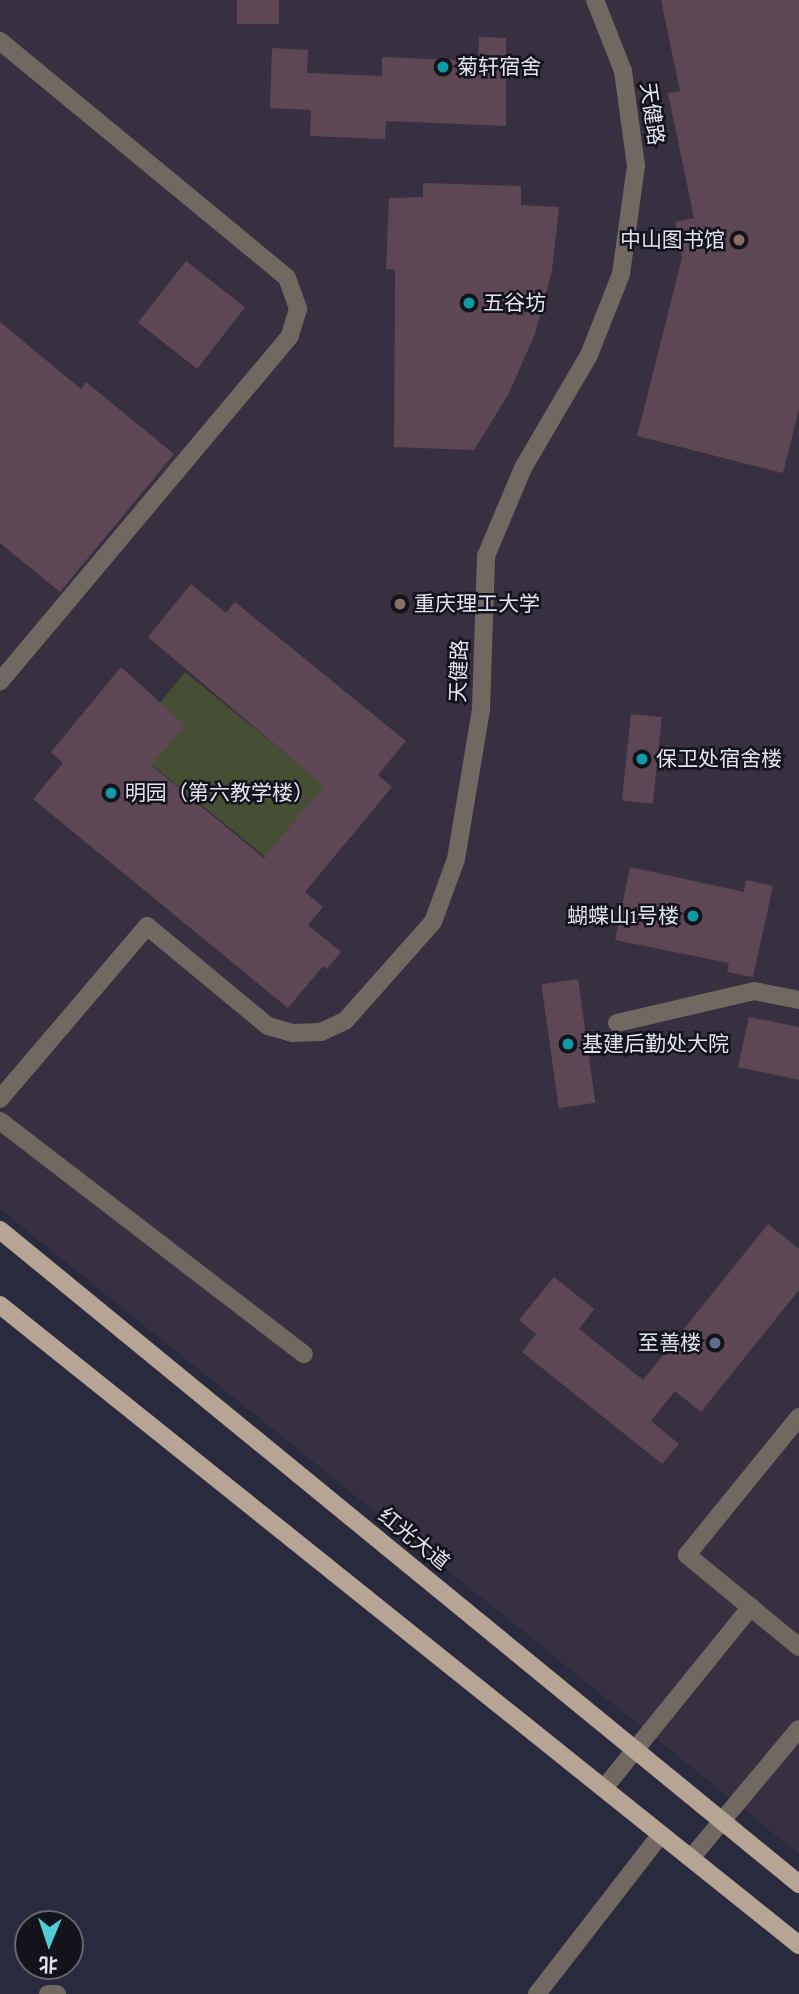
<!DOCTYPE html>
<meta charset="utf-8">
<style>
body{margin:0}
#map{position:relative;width:799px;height:1994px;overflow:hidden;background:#292a3d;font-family:"Crimson Pro","Noto Sans SC",serif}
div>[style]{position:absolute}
.education>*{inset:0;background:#373040}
.green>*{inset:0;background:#464f34;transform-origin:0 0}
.building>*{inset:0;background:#5d4754;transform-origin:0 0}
.minor>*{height:18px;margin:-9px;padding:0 9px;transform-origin:9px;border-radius:9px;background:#716861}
.major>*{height:18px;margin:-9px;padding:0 9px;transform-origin:9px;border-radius:9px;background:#b6a494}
.dots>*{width:19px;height:19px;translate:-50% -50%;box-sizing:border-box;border:4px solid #13131c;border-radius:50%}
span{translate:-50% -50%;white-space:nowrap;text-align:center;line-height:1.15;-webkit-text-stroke:5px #13131c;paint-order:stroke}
.poi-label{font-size:21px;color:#e2e3f0}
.left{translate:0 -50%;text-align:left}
.right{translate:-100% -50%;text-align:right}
.street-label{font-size:21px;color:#e2e3f0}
.north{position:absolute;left:14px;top:1910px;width:70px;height:70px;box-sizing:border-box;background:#13131c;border:2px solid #666671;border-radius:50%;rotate:182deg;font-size:19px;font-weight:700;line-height:28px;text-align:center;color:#e2e3f0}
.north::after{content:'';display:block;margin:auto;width:24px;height:32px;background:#51ccd3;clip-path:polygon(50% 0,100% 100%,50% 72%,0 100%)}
</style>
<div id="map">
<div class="education">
<i style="clip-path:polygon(0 0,799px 0,799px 1854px,0 1209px)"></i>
</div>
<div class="green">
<i style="left:185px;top:672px;width:180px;height:93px;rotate:39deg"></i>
</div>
<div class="building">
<i style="left:237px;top:0;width:42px;height:24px"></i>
<i style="clip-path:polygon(661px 0,799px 0,799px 409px,783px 473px,637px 436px,682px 258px,675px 222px,694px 218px,668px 93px,680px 91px)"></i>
<i style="clip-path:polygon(479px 37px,506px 38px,506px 126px,386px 121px,385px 139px,310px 136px,311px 110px,270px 108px,272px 48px,308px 50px,307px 73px,382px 76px,382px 57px,478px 61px)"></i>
<i style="clip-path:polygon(423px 183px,521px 186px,521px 205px,559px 207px,552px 271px,535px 334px,508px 395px,474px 450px,394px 447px,395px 270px,386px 269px,389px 198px,423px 197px)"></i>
<i style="left:186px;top:261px;width:75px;height:78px;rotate:38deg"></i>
<i style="clip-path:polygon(0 322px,81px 389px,86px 382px,174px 454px,60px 592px,0 543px)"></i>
<i style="clip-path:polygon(191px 584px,226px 613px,235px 602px,406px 741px,378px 775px,392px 787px,305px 892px,323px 907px,308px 925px,341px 952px,327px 969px,323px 966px,288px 1008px,33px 799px,63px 763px,51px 752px,121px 667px,185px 725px,151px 765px,264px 858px,324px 786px,148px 637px)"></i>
<i style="left:631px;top:714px;width:31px;height:87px;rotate:6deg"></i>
<i style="clip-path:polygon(630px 867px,744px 892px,746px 880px,773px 886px,753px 977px,727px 972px,729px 963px,615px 940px)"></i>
<i style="left:578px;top:979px;width:125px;height:37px;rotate:82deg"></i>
<i style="clip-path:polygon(749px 1017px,799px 1027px,799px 1080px,738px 1067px)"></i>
<i style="clip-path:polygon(768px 1224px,799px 1249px,799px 1290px,701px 1412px,675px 1391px,651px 1421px,679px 1444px,662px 1464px,522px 1352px,536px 1334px,519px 1320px,554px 1277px,594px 1309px,579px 1329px,643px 1380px)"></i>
</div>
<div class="minor">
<i style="left:0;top:41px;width:372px;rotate:39.5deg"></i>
<i style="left:287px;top:278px;width:33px;rotate:70deg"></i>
<i style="left:298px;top:309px;width:28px;rotate:107deg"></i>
<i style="left:290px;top:336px;width:451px;rotate:130deg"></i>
<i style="left:617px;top:1023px;width:141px;rotate:-13.1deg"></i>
<i style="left:754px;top:991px;width:46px;rotate:11.3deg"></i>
<i style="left:0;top:1099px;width:227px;rotate:-49.6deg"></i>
<i style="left:147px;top:926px;width:157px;rotate:39.6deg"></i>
<i style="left:268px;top:1026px;width:26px;rotate:16deg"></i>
<i style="left:293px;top:1033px;width:28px;rotate:-2deg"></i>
<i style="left:321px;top:1032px;width:26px;rotate:-25deg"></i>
<i style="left:345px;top:1021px;width:132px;rotate:-48.4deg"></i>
<i style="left:433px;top:922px;width:67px;rotate:-69.9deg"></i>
<i style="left:456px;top:859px;width:152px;rotate:-80.5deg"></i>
<i style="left:481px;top:709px;width:153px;rotate:-88.1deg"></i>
<i style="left:486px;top:556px;width:95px;rotate:-67.2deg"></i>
<i style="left:523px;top:468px;width:131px;rotate:-59.7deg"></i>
<i style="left:589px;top:355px;width:87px;rotate:-68.4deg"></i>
<i style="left:621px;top:274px;width:109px;rotate:-82.1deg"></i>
<i style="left:636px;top:166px;width:96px;rotate:-97.8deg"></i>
<i style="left:623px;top:71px;width:76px;rotate:-111.5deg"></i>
<i style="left:0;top:1121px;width:383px;rotate:37.5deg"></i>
<i style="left:799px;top:1417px;width:178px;rotate:129.1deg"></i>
<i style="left:687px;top:1555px;width:145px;rotate:39.4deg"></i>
<i style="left:605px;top:1787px;width:232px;rotate:-51deg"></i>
<i style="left:691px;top:1858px;width:168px;rotate:-50.1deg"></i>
<i style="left:48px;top:1994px;width:9px"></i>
<i style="left:537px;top:1994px;width:202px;rotate:-52.2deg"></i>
</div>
<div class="major">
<i style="left:0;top:1230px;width:1033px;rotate:39.3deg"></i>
<i style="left:0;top:1305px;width:1024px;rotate:38.69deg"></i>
</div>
<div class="dots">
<i style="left:443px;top:67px;background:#0f9aa8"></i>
<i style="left:739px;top:240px;background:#8d6e63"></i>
<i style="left:469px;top:303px;background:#0f9aa8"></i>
<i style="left:400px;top:604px;background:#8d6e63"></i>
<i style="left:642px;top:759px;background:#0f9aa8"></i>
<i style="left:111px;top:793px;background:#0f9aa8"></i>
<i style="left:693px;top:916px;background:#0f9aa8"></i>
<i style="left:568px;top:1044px;background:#0f9aa8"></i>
<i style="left:715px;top:1343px;background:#5c6f8a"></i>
</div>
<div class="poi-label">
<span class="left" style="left:457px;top:67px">菊轩宿舍</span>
<span class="right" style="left:725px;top:240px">中山图书馆</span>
<span class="left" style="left:483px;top:303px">五谷坊</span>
<span class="left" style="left:414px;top:604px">重庆理工大学</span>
<span class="left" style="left:656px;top:759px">保卫处宿舍楼</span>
<span class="left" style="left:125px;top:793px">明园（第六教学楼）</span>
<span class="right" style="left:679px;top:916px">蝴蝶山1号楼</span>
<span class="left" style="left:582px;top:1044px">基建后勤处大院</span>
<span class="right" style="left:701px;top:1343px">至善楼</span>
</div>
<div class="street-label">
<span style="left:652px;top:114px;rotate:82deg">天健路</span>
<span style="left:459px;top:671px;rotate:-88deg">天健路</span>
<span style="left:414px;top:1539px;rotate:39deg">红光大道</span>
</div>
<div class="north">北</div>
</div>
